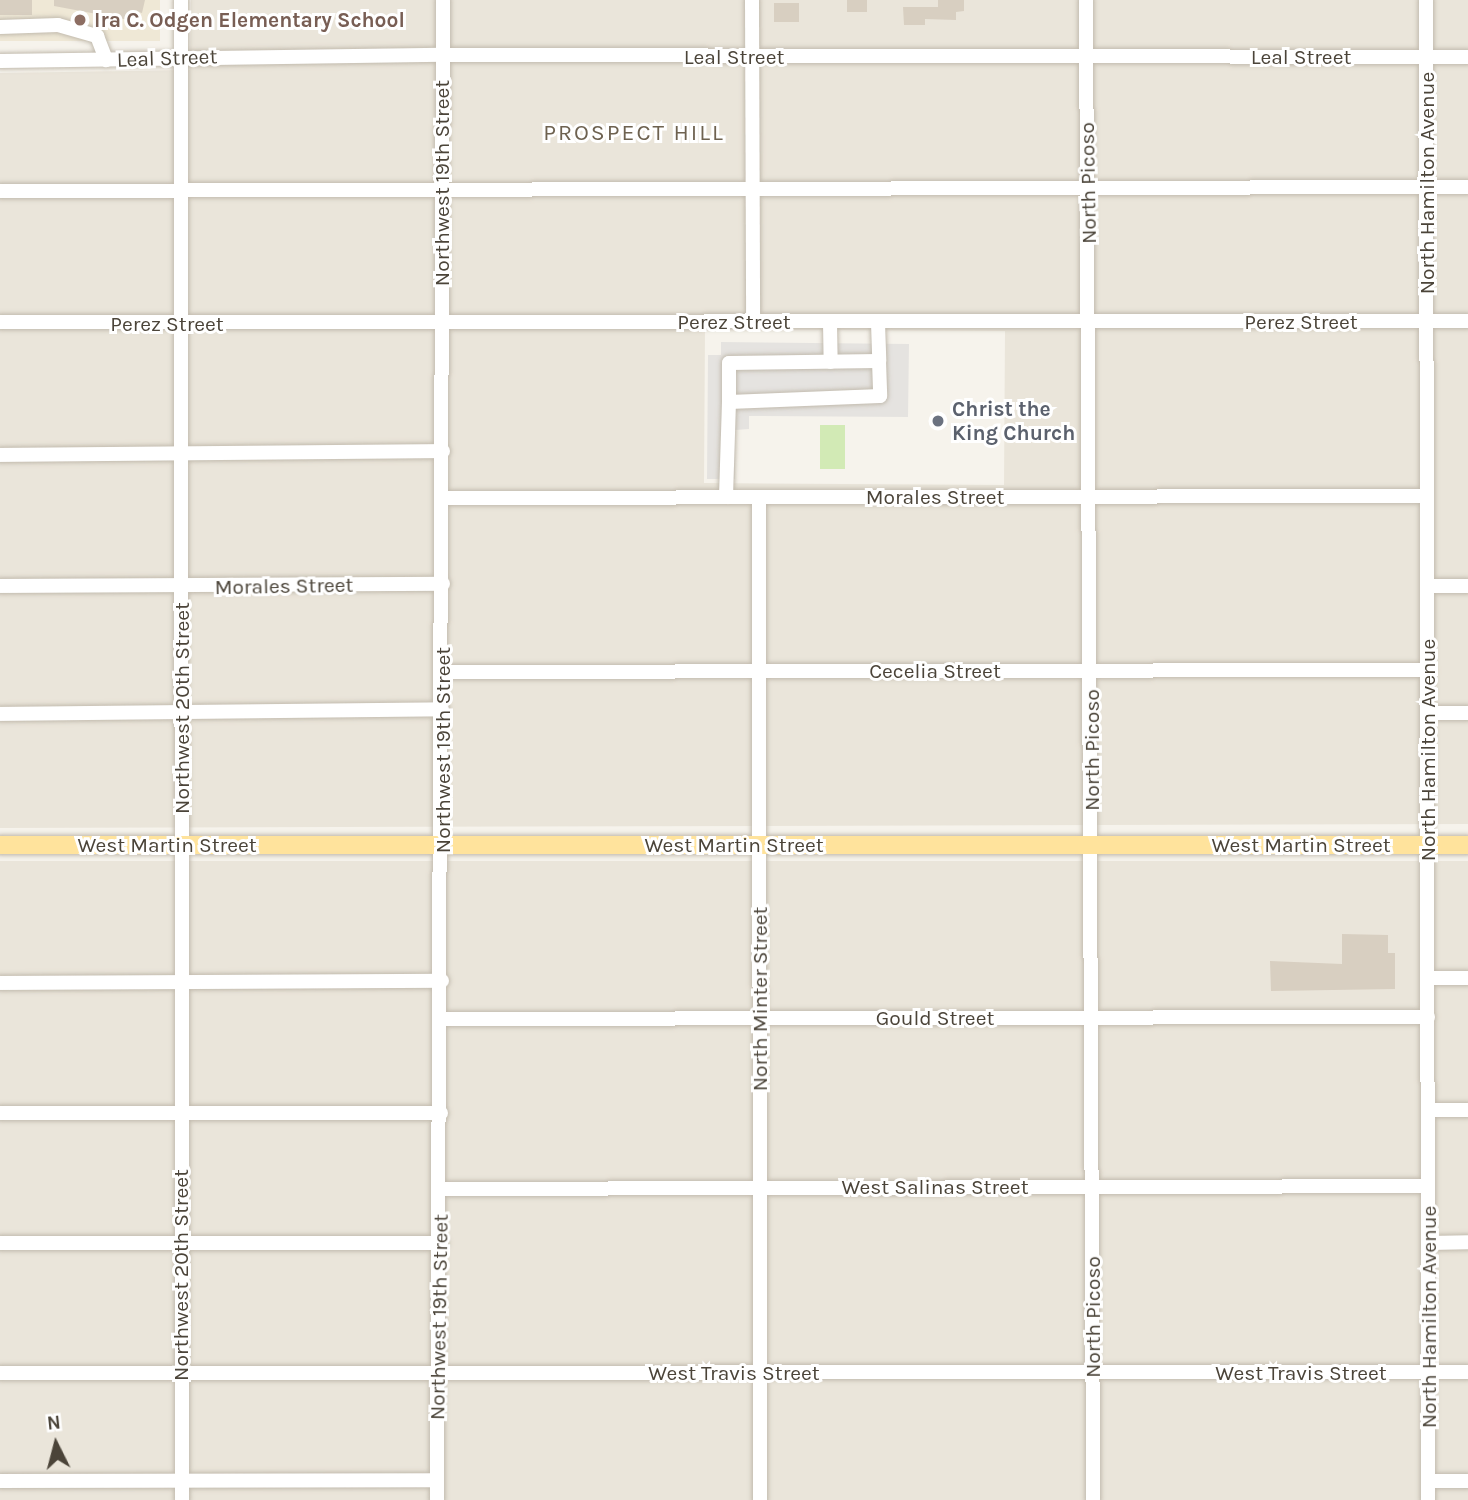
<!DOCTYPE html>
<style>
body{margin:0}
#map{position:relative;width:1468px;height:1500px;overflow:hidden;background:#f6f3ec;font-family:Karla,sans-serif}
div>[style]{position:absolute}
.residential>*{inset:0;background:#eae5da;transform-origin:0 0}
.education>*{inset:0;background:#efe8d6;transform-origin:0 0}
.green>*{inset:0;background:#d2eab5;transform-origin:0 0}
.parking>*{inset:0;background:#e5e3e0}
.building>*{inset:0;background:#d8cfc1;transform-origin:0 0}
.roads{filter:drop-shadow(0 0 2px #c2bbae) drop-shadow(0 0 2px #c2bbae)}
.minor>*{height:14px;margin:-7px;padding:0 7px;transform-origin:7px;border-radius:7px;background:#fff}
.major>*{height:18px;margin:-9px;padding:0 9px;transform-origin:9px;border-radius:9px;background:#ffe39c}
.dots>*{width:19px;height:19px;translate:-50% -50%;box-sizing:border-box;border:4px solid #fff;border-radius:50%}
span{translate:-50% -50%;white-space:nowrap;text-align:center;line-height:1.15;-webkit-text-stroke:6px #fff;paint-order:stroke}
.education-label{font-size:21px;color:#785e54;font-weight:700}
.left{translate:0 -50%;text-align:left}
.street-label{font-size:21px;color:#4b4439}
.worship-label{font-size:21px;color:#5b616d;font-weight:700}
.neighbourhood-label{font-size:23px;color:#6e6250;letter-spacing:2px}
.north{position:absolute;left:21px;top:1409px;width:70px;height:70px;-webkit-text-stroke:5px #fff;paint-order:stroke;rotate:354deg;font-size:19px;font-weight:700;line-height:28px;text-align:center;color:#4b4439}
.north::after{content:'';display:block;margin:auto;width:24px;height:32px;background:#4b4439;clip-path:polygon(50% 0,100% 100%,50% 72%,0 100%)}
</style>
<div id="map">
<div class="residential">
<i style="clip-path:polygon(evenodd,191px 0,1468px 0,1468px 824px,0 828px,0 73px,190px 70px,191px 0,705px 329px,1005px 331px,1004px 485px,704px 483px,705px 329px)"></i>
<i style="left:1468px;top:861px;width:639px;height:1468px;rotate:90deg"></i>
</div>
<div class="education">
<i style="left:0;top:0;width:160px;height:41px"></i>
</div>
<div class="green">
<i style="left:820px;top:425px;width:25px;height:44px"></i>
</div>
<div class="parking">
<i style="clip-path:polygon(721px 342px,909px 344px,908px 417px,749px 416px,749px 429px,735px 430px,735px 479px,707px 479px,708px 355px,721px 355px)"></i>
</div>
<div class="building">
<i style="left:0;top:0;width:32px;height:15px"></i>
<i style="clip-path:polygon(54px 0,145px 0,142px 13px,132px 10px,129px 20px,54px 6px)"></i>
<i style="left:847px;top:0;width:20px;height:12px"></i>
<i style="clip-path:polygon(938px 0,964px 0,964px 11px,956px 12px,956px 20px,925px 19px,925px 25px,904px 25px,903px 7px,938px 7px)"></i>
<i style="left:774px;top:3px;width:25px;height:19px"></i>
<i style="clip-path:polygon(1342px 934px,1388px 935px,1388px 953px,1395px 953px,1395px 989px,1271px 991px,1270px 961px,1342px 964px)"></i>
</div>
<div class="roads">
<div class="minor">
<i style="left:181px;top:0;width:1500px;rotate:89.96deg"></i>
<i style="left:752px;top:0;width:321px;rotate:89.8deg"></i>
<i style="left:1086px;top:0;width:1500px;rotate:89.73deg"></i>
<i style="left:1426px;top:0;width:1500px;rotate:89.92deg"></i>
<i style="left:0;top:27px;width:58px;rotate:-2deg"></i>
<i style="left:58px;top:25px;width:41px;rotate:15.8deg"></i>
<i style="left:97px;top:36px;width:26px;rotate:69deg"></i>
<i style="left:0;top:61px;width:443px;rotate:-0.8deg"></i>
<i style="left:443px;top:55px;width:1025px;rotate:0.11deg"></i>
<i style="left:0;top:191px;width:1468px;rotate:-0.16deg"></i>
<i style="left:0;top:322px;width:1468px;rotate:-0.04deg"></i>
<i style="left:830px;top:323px;width:39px;rotate:89deg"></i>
<i style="left:878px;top:323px;width:38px;rotate:88deg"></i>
<i style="left:879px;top:361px;width:35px;rotate:88deg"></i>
<i style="left:880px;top:396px;width:151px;rotate:177.7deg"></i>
<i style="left:729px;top:402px;width:39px;rotate:-90deg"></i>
<i style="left:729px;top:363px;width:150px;rotate:-0.8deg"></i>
<i style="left:0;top:455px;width:443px;rotate:-0.5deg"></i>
<i style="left:726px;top:497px;width:95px;rotate:-88.2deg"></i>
<i style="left:759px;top:497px;width:1003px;rotate:89.94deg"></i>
<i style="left:443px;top:498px;width:984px;rotate:-0.12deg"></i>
<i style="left:0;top:586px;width:443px;rotate:-0.3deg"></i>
<i style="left:1428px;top:586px;width:40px"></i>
<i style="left:442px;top:672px;width:986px;rotate:-0.12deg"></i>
<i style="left:1428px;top:713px;width:40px"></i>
<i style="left:0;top:714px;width:442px;rotate:-0.6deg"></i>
<i style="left:1428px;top:978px;width:40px"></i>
<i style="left:0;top:983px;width:442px;rotate:-0.3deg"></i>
<i style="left:442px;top:1019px;width:986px;rotate:-0.12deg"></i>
<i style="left:1428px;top:1110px;width:40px"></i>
<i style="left:0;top:1113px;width:441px"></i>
<i style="left:441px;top:1189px;width:987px;rotate:-0.17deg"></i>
<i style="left:0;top:1243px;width:441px"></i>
<i style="left:1429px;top:1243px;width:39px;rotate:-1deg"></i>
<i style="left:0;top:1373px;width:1468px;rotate:-0.04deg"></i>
<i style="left:0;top:1481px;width:437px;rotate:-0.1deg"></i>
<i style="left:1429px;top:1481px;width:39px"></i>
<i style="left:437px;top:1500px;width:1500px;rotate:-89.77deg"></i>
</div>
<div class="major">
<i style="left:0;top:845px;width:1468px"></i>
</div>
</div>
<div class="dots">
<i style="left:80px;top:20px;background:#8d6e63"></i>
<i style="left:938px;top:421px;background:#6b7280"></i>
</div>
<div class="education-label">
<span class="left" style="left:94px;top:20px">Ira C. Odgen Elementary School</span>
</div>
<div class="street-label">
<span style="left:734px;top:57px">Leal Street</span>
<span style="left:1301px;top:57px">Leal Street</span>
<span style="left:167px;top:58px;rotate:-2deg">Leal Street</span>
<span style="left:442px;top:183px;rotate:-90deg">Northwest 19th Street</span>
<span style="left:1088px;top:183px;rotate:-91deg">North Picoso</span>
<span style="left:1427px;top:183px;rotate:-90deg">North Hamilton Avenue</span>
<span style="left:734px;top:322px">Perez Street</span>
<span style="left:1301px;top:322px">Perez Street</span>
<span style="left:167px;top:324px">Perez Street</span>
<span style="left:935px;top:497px">Morales Street</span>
<span style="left:284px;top:586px;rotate:-1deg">Morales Street</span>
<span style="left:935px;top:671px">Cecelia Street</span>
<span style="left:182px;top:708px;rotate:-90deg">Northwest 20th Street</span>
<span style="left:443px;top:750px;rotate:-90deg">Northwest 19th Street</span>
<span style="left:1092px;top:750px;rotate:-90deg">North Picoso</span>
<span style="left:1428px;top:750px;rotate:-90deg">North Hamilton Avenue</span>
<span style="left:167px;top:845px">West Martin Street</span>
<span style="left:734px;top:845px">West Martin Street</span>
<span style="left:1301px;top:845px">West Martin Street</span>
<span style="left:760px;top:999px;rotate:-90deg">North Minter Street</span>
<span style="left:935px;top:1018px">Gould Street</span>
<span style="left:935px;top:1187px">West Salinas Street</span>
<span style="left:181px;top:1275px;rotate:-90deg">Northwest 20th Street</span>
<span style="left:439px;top:1317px;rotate:-89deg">Northwest 19th Street</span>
<span style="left:1093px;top:1317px;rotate:-90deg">North Picoso</span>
<span style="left:1429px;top:1317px;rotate:-90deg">North Hamilton Avenue</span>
<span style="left:734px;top:1373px">West Travis Street</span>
<span style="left:1301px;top:1373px">West Travis Street</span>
</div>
<div class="worship-label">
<span class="left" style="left:952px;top:421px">Christ the<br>King Church</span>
</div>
<div class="neighbourhood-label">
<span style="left:634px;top:133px">PROSPECT HILL</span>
</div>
<div class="north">N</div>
</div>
